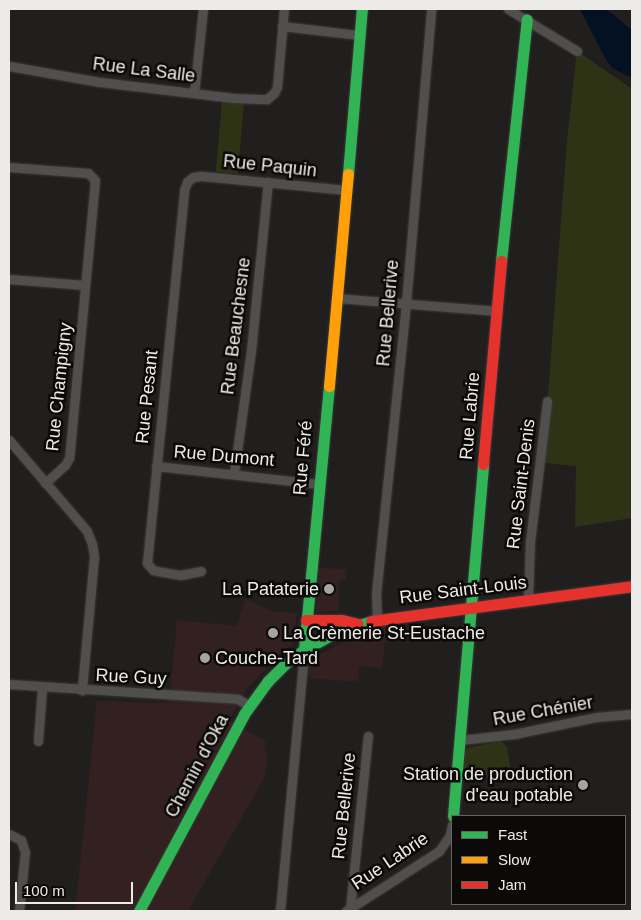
<!DOCTYPE html>
<meta charset="utf-8">
<style>
body{margin:0}
#map{position:relative;width:641px;height:920px;overflow:hidden;background:#211f1d;font-family:Arial,sans-serif}
div>[style]{position:absolute}
.commercial>*{inset:0;background:#322120}
.green>*{inset:0;background:#2f3316;transform-origin:0 0}
.water>*{inset:0;background:#031122}
.roads{filter:drop-shadow(0 0 1px #3b3a39) drop-shadow(0 0 1px #3b3a39)}
.street>*{height:9px;margin:-4.5px;padding:0 4.5px;transform-origin:4.5px;border-radius:4.5px;background:#504f4d}
.fast>*{height:11px;margin:-5.5px;padding:0 5.5px;transform-origin:5.5px;border-radius:5.5px;background:#30b455}
.slow>*{height:11px;margin:-5.5px;padding:0 5.5px;transform-origin:5.5px;border-radius:5.5px;background:#ff9f0a}
.jam>*{height:11px;margin:-5.5px;padding:0 5.5px;transform-origin:5.5px;border-radius:5.5px;background:#e5322d}
.dots>*{width:14px;height:14px;translate:-50% -50%;box-sizing:border-box;border:2px solid #0b0a08;border-radius:50%}
span{translate:-50% -50%;white-space:nowrap;text-align:center;line-height:1.15;-webkit-text-stroke:5px #0b0a08;paint-order:stroke}
.street-label{font-size:18px;color:#edebe8}
.poi-label{font-size:18px;color:#edebe8}
.right{translate:-100% -50%;text-align:right}
.left{translate:0 -50%;text-align:left}
.frame{position:absolute;inset:0;border:10px solid #edebe8;pointer-events:none}
.legend{position:absolute;left:451px;top:815px;width:175px;height:90px;box-sizing:border-box;background:#0b0a08;border:1px solid #656462;margin:0;padding:6px 9px;list-style:none;font-size:15px;color:#edebe8}
.legend li{display:flex;align-items:center;gap:10px;height:25px}
.legend b{width:25px;border:1px solid #656462}
.scale{position:absolute;left:15px;top:882px;width:118px;height:22px;box-sizing:border-box;border:2px solid #edebe8;border-top:0;padding-left:6px;font-size:15px;line-height:18px;white-space:nowrap;color:#edebe8;-webkit-text-stroke:4px #0b0a08;paint-order:stroke}
</style>
<div id="map">
<div class="commercial">
<i style="clip-path:polygon(318px 568px,346px 569px,346px 580px,340px 580px,338px 611px,316px 612px)"></i>
<i style="clip-path:polygon(245px 599px,272px 611px,297px 613px,293px 642px,247px 688px,229px 720px,266px 742px,264px 751px,268px 752px,265px 777px,188px 911px,75px 911px,97px 701px,169px 703px,177px 620px,237px 626px)"></i>
<i style="clip-path:polygon(387px 624px,382px 668px,359px 666px,358px 682px,308px 678px,309px 664px,321px 654px,356px 635px)"></i>
</div>
<div class="green">
<i style="clip-path:polygon(577px 51px,632px 89px,632px 518px,575px 527px,576px 466px,543px 463px,567px 140px)"></i>
<i style="left:222px;top:101px;width:22px;height:71px;rotate:5deg"></i>
<i style="clip-path:polygon(501px 741px,507px 747px,512px 778px,461px 776px,463px 752px,467px 748px)"></i>
</div>
<div class="water">
<i style="clip-path:polygon(580px 9px,606px 9px,632px 30px,632px 78px,612px 68px,605px 58px)"></i>
</div>
<div class="roads">
<div class="street">
<i style="left:508px;top:9px;width:81px;rotate:31.3deg"></i>
<i style="left:282px;top:26px;width:78px;rotate:6.7deg"></i>
<i style="left:9px;top:66px;width:92px;rotate:10deg"></i>
<i style="left:100px;top:82px;width:135px;rotate:6.8deg"></i>
<i style="left:234px;top:98px;width:33px;rotate:2deg"></i>
<i style="left:267px;top:99px;width:9px;rotate:-41deg"></i>
<i style="left:274px;top:93px;width:7px;rotate:-63deg"></i>
<i style="left:277px;top:87px;width:78px;rotate:-84.9deg"></i>
<i style="left:194px;top:93px;width:84px;rotate:-83.9deg"></i>
<i style="left:9px;top:167px;width:79px;rotate:4.3deg"></i>
<i style="left:88px;top:173px;width:10px;rotate:45deg"></i>
<i style="left:95px;top:180px;width:279px;rotate:95.3deg"></i>
<i style="left:69px;top:458px;width:8px;rotate:120deg"></i>
<i style="left:65px;top:465px;width:27px;rotate:138deg"></i>
<i style="left:9px;top:279px;width:76px;rotate:4.5deg"></i>
<i style="left:336px;top:298px;width:161px;rotate:4.6deg"></i>
<i style="left:9px;top:440px;width:120px;rotate:49.4deg"></i>
<i style="left:87px;top:531px;width:14px;rotate:69deg"></i>
<i style="left:92px;top:544px;width:13px;rotate:81deg"></i>
<i style="left:94px;top:557px;width:134px;rotate:95.2deg"></i>
<i style="left:156px;top:466px;width:163px;rotate:6.3deg"></i>
<i style="left:234px;top:473px;width:123px;rotate:-82.1deg"></i>
<i style="left:251px;top:351px;width:170px;rotate:-84.3deg"></i>
<i style="left:201px;top:571px;width:21px;rotate:169deg"></i>
<i style="left:180px;top:575px;width:27px;rotate:-170deg"></i>
<i style="left:153px;top:570px;width:9px;rotate:-131deg"></i>
<i style="left:147px;top:563px;width:375px;rotate:-84.3deg"></i>
<i style="left:184px;top:190px;width:9px;rotate:-69deg"></i>
<i style="left:187px;top:182px;width:8px;rotate:-40deg"></i>
<i style="left:193px;top:177px;width:8px;rotate:-7deg"></i>
<i style="left:201px;top:176px;width:147px;rotate:5.5deg"></i>
<i style="left:528px;top:600px;width:58px;rotate:-88deg"></i>
<i style="left:530px;top:542px;width:142px;rotate:-83.1deg"></i>
<i style="left:377px;top:619px;width:25px;rotate:-92deg"></i>
<i style="left:376px;top:594px;width:293px;rotate:-84.1deg"></i>
<i style="left:406px;top:303px;width:295px;rotate:-85.1deg"></i>
<i style="left:9px;top:684px;width:229px;rotate:3.7deg"></i>
<i style="left:238px;top:699px;width:14px;rotate:30deg"></i>
<i style="left:460px;top:740px;width:54px;rotate:-6.3deg"></i>
<i style="left:514px;top:734px;width:85px;rotate:-11.6deg"></i>
<i style="left:597px;top:717px;width:35px;rotate:-5deg"></i>
<i style="left:38px;top:741px;width:53px;rotate:-85.7deg"></i>
<i style="left:9px;top:834px;width:13px;rotate:27deg"></i>
<i style="left:21px;top:840px;width:13px;rotate:72deg"></i>
<i style="left:25px;top:852px;width:59px;rotate:95.8deg"></i>
<i style="left:350px;top:909px;width:174px;rotate:-84.1deg"></i>
<i style="left:280px;top:911px;width:262px;rotate:-84.7deg"></i>
<i style="left:346px;top:911px;width:111px;rotate:-32.8deg"></i>
<i style="left:439px;top:851px;width:19px;rotate:-55deg"></i>
<i style="left:450px;top:835px;width:10px;rotate:-79deg"></i>
</div>
<div class="fast">
<i style="left:348px;top:174px;width:166px;rotate:-85.2deg"></i>
<i style="left:501px;top:261px;width:243px;rotate:-83.9deg"></i>
<i style="left:304px;top:650px;width:265px;rotate:-84.6deg"></i>
<i style="left:453px;top:816px;width:353px;rotate:-85.1deg"></i>
<i style="left:139px;top:911px;width:223px;rotate:-61.9deg"></i>
<i style="left:244px;top:714px;width:41px;rotate:-54deg"></i>
<i style="left:268px;top:681px;width:25px;rotate:-45deg"></i>
<i style="left:286px;top:663px;width:22px;rotate:-36deg"></i>
<i style="left:304px;top:650px;width:37px;rotate:-29deg"></i>
<i style="left:336px;top:632px;width:37px;rotate:-17deg"></i>
</div>
<div class="slow">
<i style="left:329px;top:386px;width:213px;rotate:-84.9deg"></i>
</div>
<div class="jam">
<i style="left:483px;top:464px;width:204px;rotate:-84.9deg"></i>
<i style="left:306px;top:620px;width:36px"></i>
<i style="left:342px;top:620px;width:16px;rotate:14deg"></i>
<i style="left:371px;top:621px;width:263px;rotate:-7.6deg"></i>
</div>
</div>
<div class="dots">
<i style="left:329px;top:589px;background:#a6a4a1"></i>
<i style="left:273px;top:633px;background:#a6a4a1"></i>
<i style="left:205px;top:658px;background:#a6a4a1"></i>
<i style="left:583px;top:785px;background:#a6a4a1"></i>
</div>
<div class="street-label">
<span style="left:144px;top:70px;rotate:7deg">Rue La Salle</span>
<span style="left:270px;top:166px;rotate:6deg">Rue Paquin</span>
<span style="left:388px;top:313px;rotate:-85deg">Rue Bellerive</span>
<span style="left:236px;top:326px;rotate:-83deg">Rue Beauchesne</span>
<span style="left:59px;top:387px;rotate:-84deg">Rue Champigny</span>
<span style="left:147px;top:397px;rotate:-84deg">Rue Pesant</span>
<span style="left:470px;top:416px;rotate:-85deg">Rue Labrie</span>
<span style="left:224px;top:456px;rotate:5deg">Rue Dumont</span>
<span style="left:303px;top:458px;rotate:-85deg">Rue Féré</span>
<span style="left:521px;top:484px;rotate:-83deg">Rue Saint-Denis</span>
<span style="left:463px;top:590px;rotate:-7deg">Rue Saint-Louis</span>
<span style="left:131px;top:677px;rotate:3deg">Rue Guy</span>
<span style="left:543px;top:711px;rotate:-10deg">Rue Chénier</span>
<span style="left:197px;top:766px;rotate:-62deg">Chemin d'Oka</span>
<span style="left:344px;top:806px;rotate:-84deg">Rue Bellerive</span>
<span style="left:390px;top:861px;rotate:-34deg">Rue Labrie</span>
</div>
<div class="poi-label">
<span class="right" style="left:319px;top:589px">La Pataterie</span>
<span class="left" style="left:283px;top:633px">La Crèmerie St-Eustache</span>
<span class="left" style="left:215px;top:658px">Couche-Tard</span>
<span class="right" style="left:573px;top:785px">Station de production<br>d'eau potable</span>
</div>
<div class="frame"></div>
<ul class="legend">
<li><b style="height:6px;background:#30b455"></b>Fast</li>
<li><b style="height:6px;background:#ff9f0a"></b>Slow</li>
<li><b style="height:6px;background:#e5322d"></b>Jam</li>
</ul>
<div class="scale">100 m</div>
</div>
